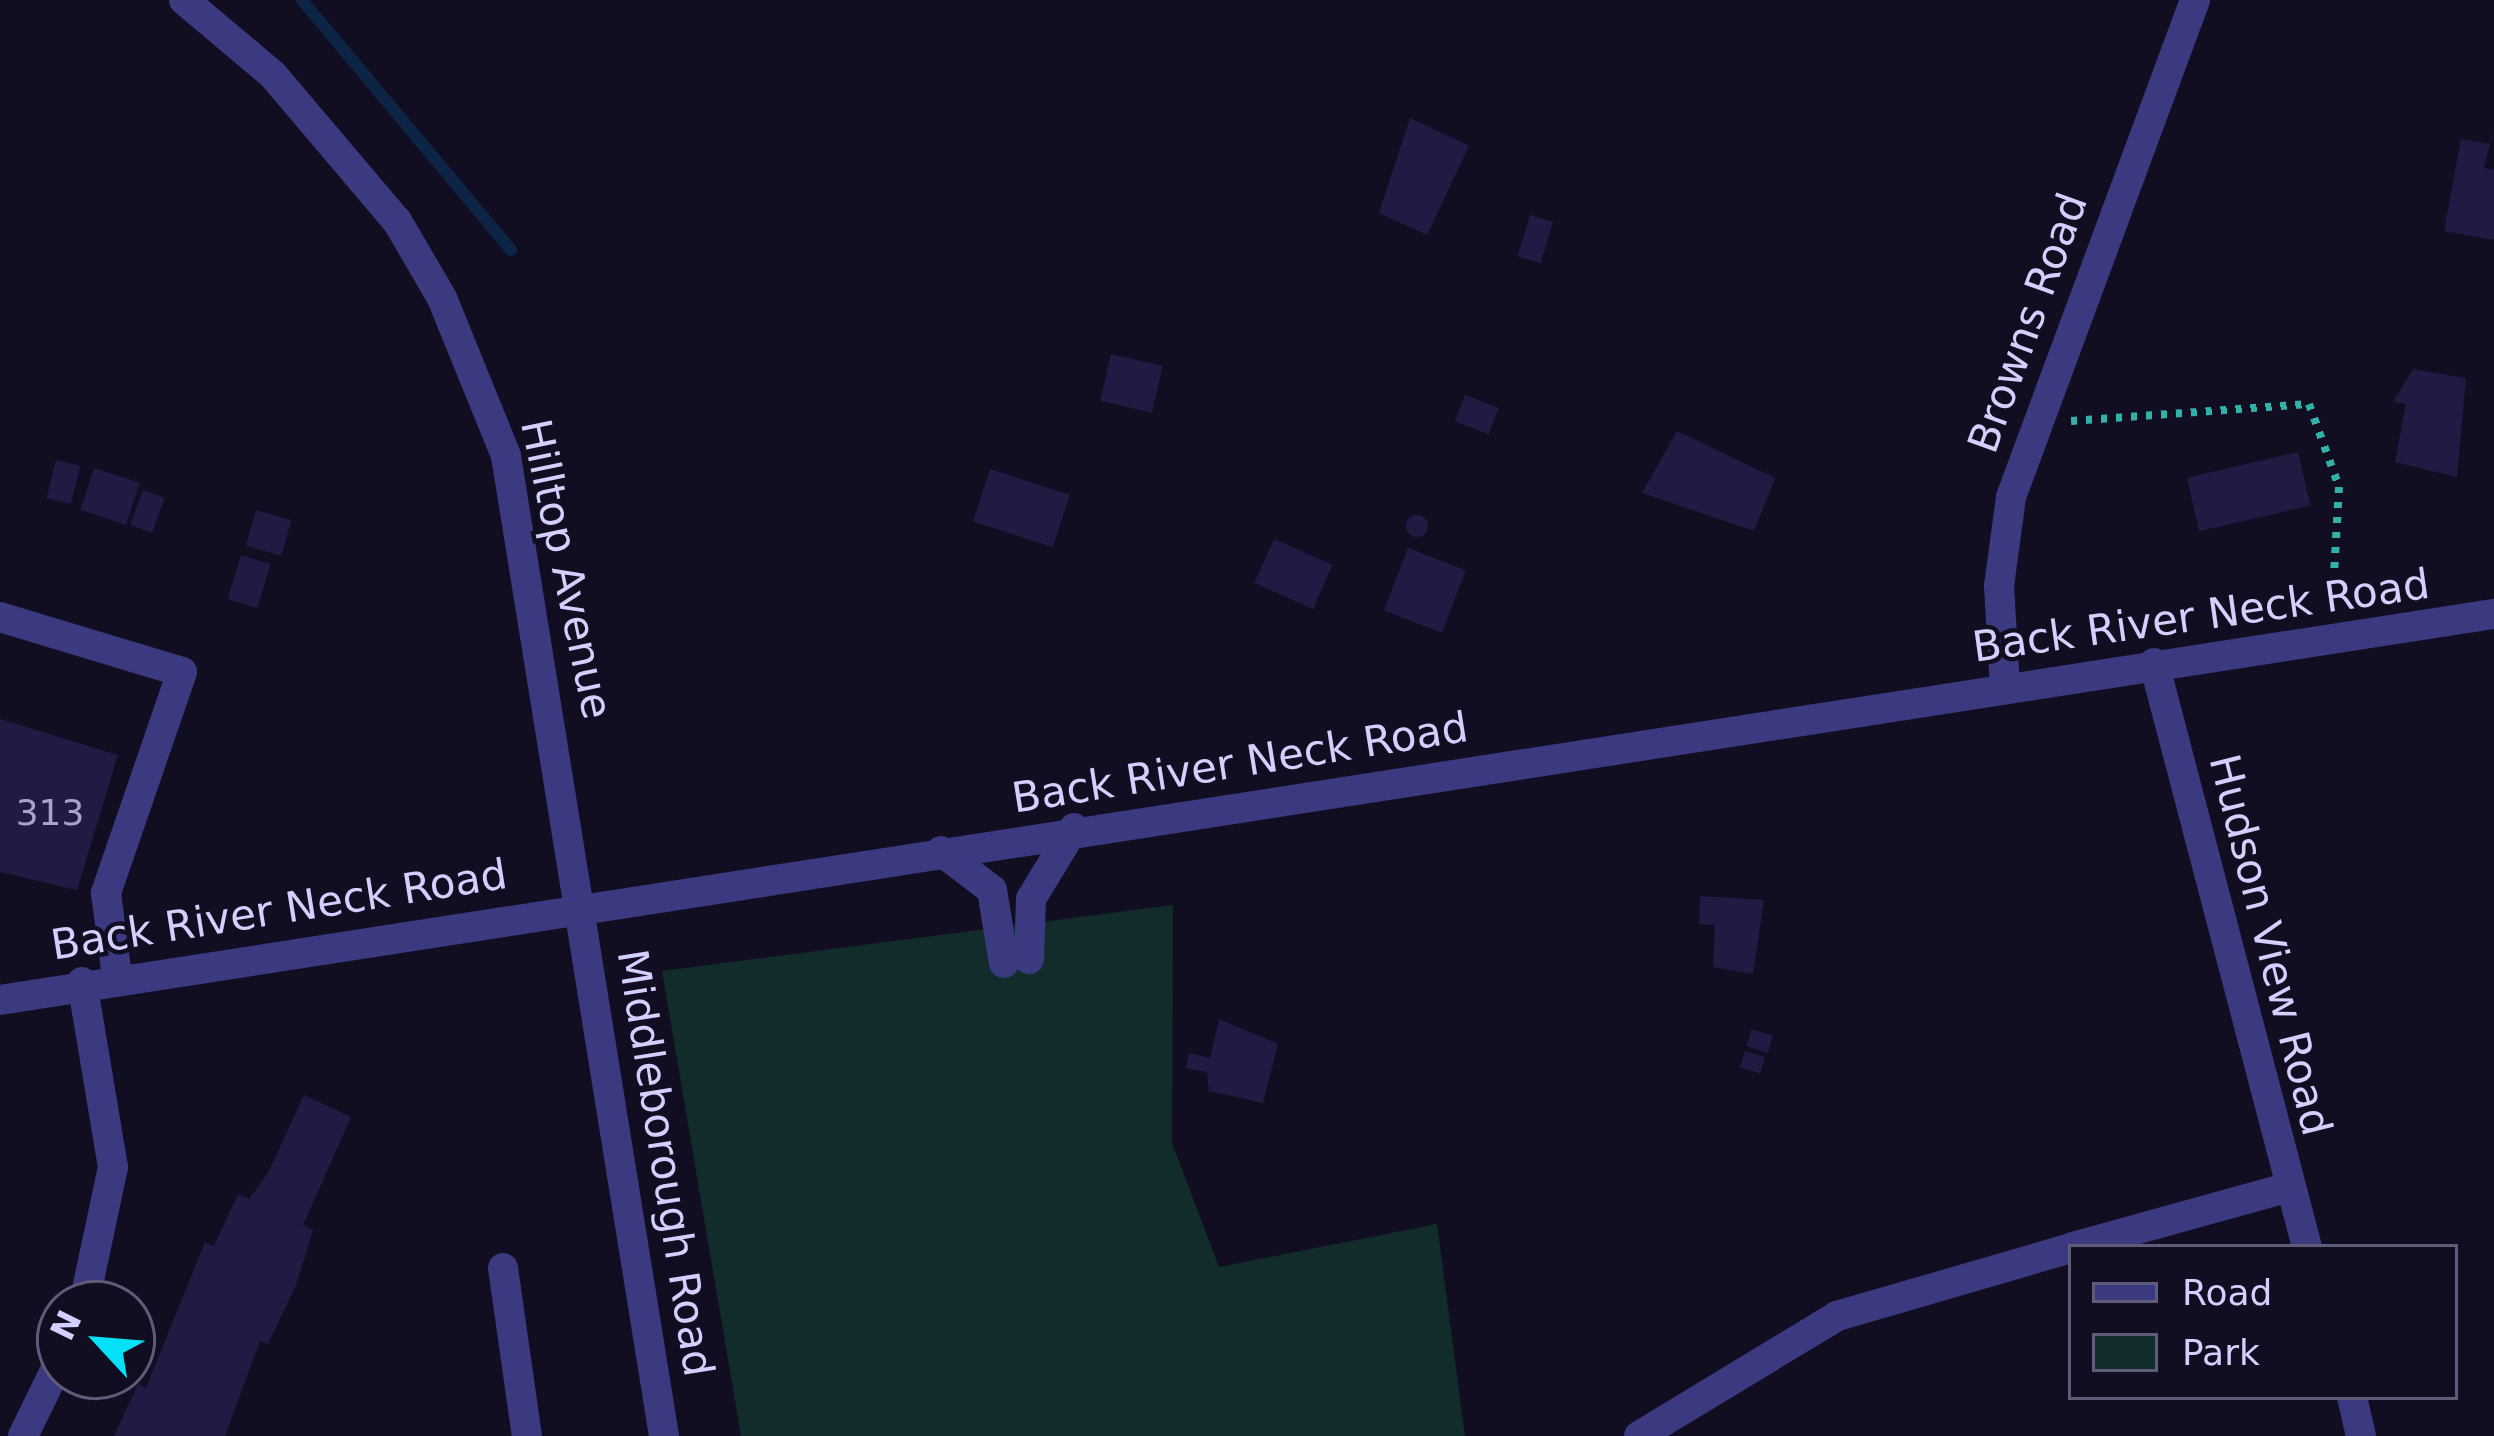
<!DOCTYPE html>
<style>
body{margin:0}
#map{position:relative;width:2494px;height:1436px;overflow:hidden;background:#110e22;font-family:"DejaVu Sans",sans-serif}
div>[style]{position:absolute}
.green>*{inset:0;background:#112c2a}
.stream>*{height:12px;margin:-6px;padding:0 6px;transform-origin:6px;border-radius:6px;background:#0d2447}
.building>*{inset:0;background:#221a43;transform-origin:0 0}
.round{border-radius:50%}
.path>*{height:8px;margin-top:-4px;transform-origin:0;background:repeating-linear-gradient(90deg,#30b2a8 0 6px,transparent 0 15px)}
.minor>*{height:30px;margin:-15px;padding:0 15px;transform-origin:15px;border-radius:15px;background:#3b3a80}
span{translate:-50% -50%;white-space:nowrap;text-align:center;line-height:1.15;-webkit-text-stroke:9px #110e22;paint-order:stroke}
.number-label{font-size:36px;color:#a8a2cf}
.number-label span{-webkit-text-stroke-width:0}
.street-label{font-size:42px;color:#d4d0fe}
.legend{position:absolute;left:2068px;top:1244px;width:390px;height:156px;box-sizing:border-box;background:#110e22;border:3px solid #5f5c7a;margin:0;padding:15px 21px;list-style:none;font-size:36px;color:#d4d0fe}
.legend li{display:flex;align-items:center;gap:24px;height:60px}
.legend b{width:60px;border:3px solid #5f5c7a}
.north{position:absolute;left:36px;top:1280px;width:120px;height:120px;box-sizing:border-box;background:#110e22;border:3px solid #5f5c7a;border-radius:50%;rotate:296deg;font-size:33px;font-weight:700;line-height:48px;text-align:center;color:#d4d0fe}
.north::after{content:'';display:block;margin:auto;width:42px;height:54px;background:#04e1f6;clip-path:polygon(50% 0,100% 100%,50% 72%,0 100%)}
</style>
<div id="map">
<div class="green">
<i style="clip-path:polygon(1173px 905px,1172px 1143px,1219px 1267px,1437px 1224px,1465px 1436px,741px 1436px,662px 971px)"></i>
</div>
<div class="stream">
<i style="left:302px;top:0;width:326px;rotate:50.1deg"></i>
</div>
<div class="building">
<i style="clip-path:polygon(1410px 118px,1469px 146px,1427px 235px,1379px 213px)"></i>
<i style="clip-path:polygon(2494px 128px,2484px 168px,2494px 170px,2494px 240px,2444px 231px,2461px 139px,2489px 144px)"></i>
<i style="left:1530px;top:215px;width:24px;height:43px;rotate:17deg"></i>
<i style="left:1111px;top:354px;width:53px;height:48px;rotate:13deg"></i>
<i style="clip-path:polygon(2413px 369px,2466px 378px,2457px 477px,2395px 462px,2406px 404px,2393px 402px)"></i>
<i style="left:1465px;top:395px;width:36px;height:28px;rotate:21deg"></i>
<i style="clip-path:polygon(1677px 431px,1775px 478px,1754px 531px,1642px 493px)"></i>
<i style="left:2298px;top:452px;width:55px;height:114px;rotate:77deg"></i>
<i style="left:56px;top:460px;width:25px;height:39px;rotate:14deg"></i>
<i style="left:94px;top:468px;width:48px;height:44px;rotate:18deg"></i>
<i style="left:990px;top:469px;width:84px;height:55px;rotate:18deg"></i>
<i style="left:143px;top:490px;width:23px;height:37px;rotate:20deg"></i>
<i style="left:256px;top:510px;width:37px;height:37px;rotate:16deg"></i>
<i class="round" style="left:1406px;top:515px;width:22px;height:22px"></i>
<i style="left:1274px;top:539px;width:64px;height:48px;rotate:24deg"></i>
<i style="left:1408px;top:548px;width:62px;height:67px;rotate:21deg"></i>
<i style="left:241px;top:555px;width:31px;height:46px;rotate:17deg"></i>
<i style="clip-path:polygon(0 719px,118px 755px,77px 890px,0 872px)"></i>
<i style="clip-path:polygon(1700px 896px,1764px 900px,1753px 974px,1713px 967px,1715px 925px,1699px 924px)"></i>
<i style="clip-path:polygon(1219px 1019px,1278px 1044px,1263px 1103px,1209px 1091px,1207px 1072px,1186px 1068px,1189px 1053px,1210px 1058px)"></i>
<i style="left:1752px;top:1029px;width:22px;height:18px;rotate:18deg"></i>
<i style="left:1745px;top:1051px;width:21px;height:17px;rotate:17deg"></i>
<i style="clip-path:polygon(304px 1095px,351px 1117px,303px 1225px,313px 1230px,296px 1285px,268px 1344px,260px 1341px,225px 1436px,114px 1436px,138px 1384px,146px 1388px,205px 1242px,214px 1246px,238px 1194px,249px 1199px,268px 1173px)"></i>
</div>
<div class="path">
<i style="left:2071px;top:421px;width:239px;rotate:-4.1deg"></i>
<i style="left:2309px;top:404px;width:88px;rotate:70.1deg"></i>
<i style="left:2339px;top:487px;width:121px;rotate:93.3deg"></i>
</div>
<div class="minor">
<i style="left:184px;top:0;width:116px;rotate:40.1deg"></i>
<i style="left:273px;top:75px;width:192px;rotate:49.7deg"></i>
<i style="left:397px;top:221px;width:89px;rotate:59.7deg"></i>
<i style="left:442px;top:298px;width:170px;rotate:67.9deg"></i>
<i style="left:506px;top:456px;width:993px;rotate:80.84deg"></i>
<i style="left:0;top:617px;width:190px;rotate:16.8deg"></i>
<i style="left:182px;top:672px;width:234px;rotate:109deg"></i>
<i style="left:106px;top:893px;width:85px;rotate:82.5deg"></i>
<i style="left:2154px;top:663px;width:604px;rotate:75.32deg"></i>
<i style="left:2005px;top:687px;width:101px;rotate:-93.4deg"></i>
<i style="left:1999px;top:586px;width:90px;rotate:-82.3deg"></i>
<i style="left:2011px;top:497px;width:530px;rotate:-69.68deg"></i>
<i style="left:941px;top:851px;width:64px;rotate:37.4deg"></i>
<i style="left:992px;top:890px;width:74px;rotate:80.7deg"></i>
<i style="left:1029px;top:959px;width:60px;rotate:-88.1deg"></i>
<i style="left:1031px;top:899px;width:83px;rotate:-58.8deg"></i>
<i style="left:82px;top:982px;width:188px;rotate:80.5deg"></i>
<i style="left:113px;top:1167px;width:140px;rotate:102deg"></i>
<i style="left:0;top:1000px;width:2524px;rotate:-8.8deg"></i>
<i style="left:2073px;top:1247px;width:224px;rotate:-15.5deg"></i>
<i style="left:503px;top:1268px;width:170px;rotate:81.9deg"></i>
<i style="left:2352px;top:1397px;width:40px;rotate:77deg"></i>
<i style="left:23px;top:1436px;width:85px;rotate:-64deg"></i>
<i style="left:1639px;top:1436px;width:232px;rotate:-31.2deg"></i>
<i style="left:1837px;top:1316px;width:244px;rotate:-16.2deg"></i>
</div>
<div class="number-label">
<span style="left:50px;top:813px">313</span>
</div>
<div class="street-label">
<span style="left:2028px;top:323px;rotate:-70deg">Browns Road</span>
<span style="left:566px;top:569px;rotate:78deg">Hilltop Avenue</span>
<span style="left:2201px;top:616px;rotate:-8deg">Back River Neck Road</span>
<span style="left:1240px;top:763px;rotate:-9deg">Back River Neck Road</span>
<span style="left:279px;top:910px;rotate:-9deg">Back River Neck Road</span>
<span style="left:2270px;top:945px;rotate:76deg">Hudson View Road</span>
<span style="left:665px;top:1163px;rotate:81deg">Middleborough Road</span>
</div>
<ul class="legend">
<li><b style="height:15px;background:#3b3a80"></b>Road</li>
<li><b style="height:33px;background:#112c2a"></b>Park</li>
</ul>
<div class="north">N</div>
</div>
